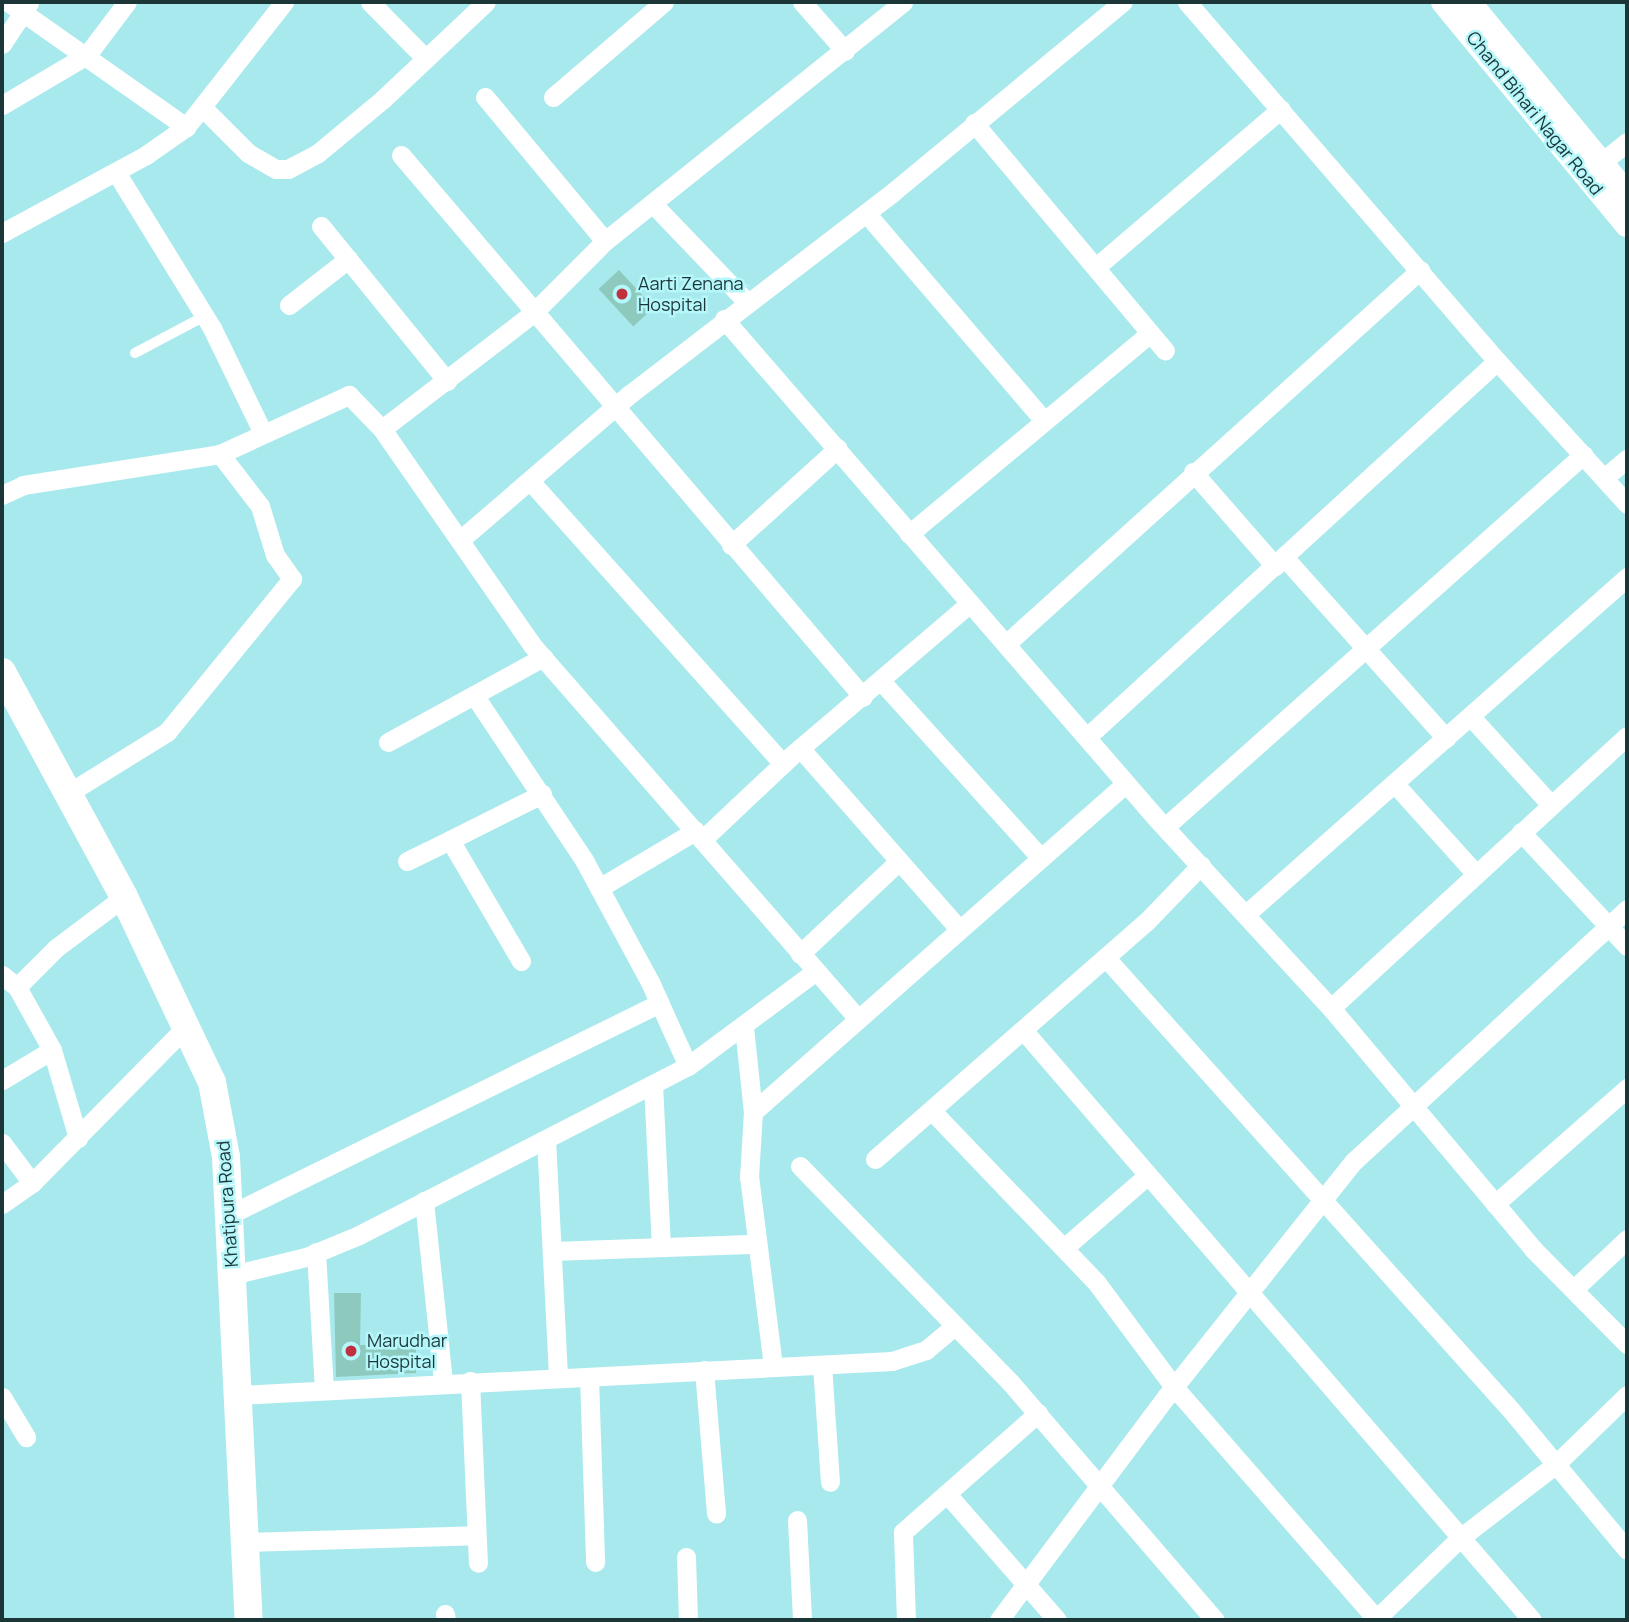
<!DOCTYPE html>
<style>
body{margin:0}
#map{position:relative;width:1629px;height:1622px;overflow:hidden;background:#a8e9ed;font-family:Manrope,sans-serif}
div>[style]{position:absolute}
.building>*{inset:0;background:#8dcabd;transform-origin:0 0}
.service>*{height:10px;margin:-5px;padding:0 5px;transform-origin:5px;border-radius:5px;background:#fff}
.minor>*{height:19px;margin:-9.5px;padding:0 9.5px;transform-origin:9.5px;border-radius:9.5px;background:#fff}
.tertiary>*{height:24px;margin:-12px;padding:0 12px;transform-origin:12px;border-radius:12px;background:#fff}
.secondary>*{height:28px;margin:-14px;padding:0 14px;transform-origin:14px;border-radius:14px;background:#fff}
.dots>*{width:19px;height:19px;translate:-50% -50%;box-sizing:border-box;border:4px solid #b5f7fa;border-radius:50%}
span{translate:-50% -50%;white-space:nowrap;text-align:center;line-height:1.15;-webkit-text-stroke:5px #b5f7fa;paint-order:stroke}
.street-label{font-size:18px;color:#1c3638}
.poi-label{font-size:18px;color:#1c3638}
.left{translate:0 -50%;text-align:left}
.frame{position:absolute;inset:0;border:4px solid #1c3638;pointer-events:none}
</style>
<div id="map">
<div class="building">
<i style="left:619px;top:270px;width:51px;height:28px;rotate:47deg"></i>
<i style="clip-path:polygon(334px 1293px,361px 1293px,360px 1345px,416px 1345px,416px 1373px,336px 1377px)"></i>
</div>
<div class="service">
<i style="left:135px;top:353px;width:79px;rotate:-27.9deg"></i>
</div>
<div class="minor">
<i style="left:8px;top:2px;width:218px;rotate:35.1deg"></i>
<i style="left:370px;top:2px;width:77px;rotate:45.5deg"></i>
<i style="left:802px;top:2px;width:65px;rotate:48.7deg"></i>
<i style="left:1187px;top:2px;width:474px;rotate:49.2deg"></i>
<i style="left:1497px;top:361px;width:193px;rotate:47.7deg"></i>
<i style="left:2px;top:44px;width:49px;rotate:-56.6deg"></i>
<i style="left:485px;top:97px;width:187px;rotate:50.2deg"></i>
<i style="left:553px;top:97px;width:146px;rotate:-40.6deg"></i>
<i style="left:2px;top:105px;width:99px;rotate:-30.5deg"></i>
<i style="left:87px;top:55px;width:66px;rotate:-53deg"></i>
<i style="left:204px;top:109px;width:62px;rotate:45deg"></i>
<i style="left:248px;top:153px;width:32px;rotate:30deg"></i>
<i style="left:276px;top:169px;width:12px"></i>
<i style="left:288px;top:169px;width:34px;rotate:-28deg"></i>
<i style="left:318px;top:153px;width:85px;rotate:-39.7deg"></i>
<i style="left:383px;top:99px;width:141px;rotate:-43.3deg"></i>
<i style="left:974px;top:123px;width:297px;rotate:50deg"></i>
<i style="left:401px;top:155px;width:712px;rotate:49.56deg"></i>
<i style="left:1601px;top:163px;width:33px;rotate:-39deg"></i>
<i style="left:116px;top:172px;width:183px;rotate:58.4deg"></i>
<i style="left:212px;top:328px;width:114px;rotate:64.1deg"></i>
<i style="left:653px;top:204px;width:134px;rotate:46.2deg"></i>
<i style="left:866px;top:213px;width:274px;rotate:49.4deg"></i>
<i style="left:321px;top:226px;width:200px;rotate:50.9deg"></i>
<i style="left:2px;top:233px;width:164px;rotate:-28.4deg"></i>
<i style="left:146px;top:155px;width:49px;rotate:-35deg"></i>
<i style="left:186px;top:127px;width:159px;rotate:-51.9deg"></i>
<i style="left:1096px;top:267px;width:243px;rotate:-40.5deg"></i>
<i style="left:289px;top:305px;width:75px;rotate:-37.9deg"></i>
<i style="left:724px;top:319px;width:661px;rotate:49.11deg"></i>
<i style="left:1157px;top:819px;width:257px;rotate:47.4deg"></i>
<i style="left:1331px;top:1008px;width:314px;rotate:50deg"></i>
<i style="left:1533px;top:1249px;width:134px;rotate:45.3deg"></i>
<i style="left:382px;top:429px;width:263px;rotate:55.2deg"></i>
<i style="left:532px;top:645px;width:496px;rotate:48.9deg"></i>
<i style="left:1193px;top:472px;width:125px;rotate:48.9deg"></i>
<i style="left:1604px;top:478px;width:30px;rotate:-40deg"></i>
<i style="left:531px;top:482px;width:378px;rotate:48.2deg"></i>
<i style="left:2px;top:495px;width:23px;rotate:-25deg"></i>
<i style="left:23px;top:485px;width:199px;rotate:-8.9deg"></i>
<i style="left:220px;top:454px;width:142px;rotate:-24.6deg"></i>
<i style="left:349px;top:395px;width:47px;rotate:45.9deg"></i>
<i style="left:382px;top:429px;width:190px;rotate:-37.5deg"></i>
<i style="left:533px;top:313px;width:102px;rotate:-45deg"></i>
<i style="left:605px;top:241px;width:382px;rotate:-38.7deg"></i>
<i style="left:909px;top:534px;width:314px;rotate:-39.8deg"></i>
<i style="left:460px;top:540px;width:224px;rotate:-40.7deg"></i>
<i style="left:630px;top:394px;width:332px;rotate:-37.5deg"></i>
<i style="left:893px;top:192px;width:298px;rotate:-39.6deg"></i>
<i style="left:731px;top:545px;width:144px;rotate:-42.2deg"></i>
<i style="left:1284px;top:557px;width:243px;rotate:48.2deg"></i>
<i style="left:1006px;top:644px;width:558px;rotate:-42.09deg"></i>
<i style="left:881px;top:681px;width:237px;rotate:47.9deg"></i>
<i style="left:474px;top:695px;width:198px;rotate:56.3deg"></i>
<i style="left:584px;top:860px;width:139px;rotate:61.6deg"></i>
<i style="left:650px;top:982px;width:92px;rotate:65.7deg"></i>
<i style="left:1471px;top:717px;width:119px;rotate:47.7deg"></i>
<i style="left:1087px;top:737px;width:556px;rotate:-42.52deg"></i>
<i style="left:388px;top:742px;width:177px;rotate:-28.7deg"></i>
<i style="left:800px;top:748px;width:241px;rotate:48.7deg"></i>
<i style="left:1394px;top:783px;width:122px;rotate:48deg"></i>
<i style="left:67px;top:794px;width:118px;rotate:-31.8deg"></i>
<i style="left:167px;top:732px;width:198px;rotate:-50.8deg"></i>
<i style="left:292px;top:579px;width:29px;rotate:-125deg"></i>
<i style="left:275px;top:555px;width:51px;rotate:-107deg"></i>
<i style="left:260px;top:506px;width:66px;rotate:-127.6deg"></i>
<i style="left:1165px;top:827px;width:560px;rotate:-41.67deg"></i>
<i style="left:1521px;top:832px;width:156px;rotate:47.1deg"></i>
<i style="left:702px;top:840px;width:122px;rotate:-43.3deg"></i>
<i style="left:791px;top:756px;width:235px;rotate:-40.5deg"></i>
<i style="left:407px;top:861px;width:48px;rotate:-26deg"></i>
<i style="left:599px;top:888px;width:112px;rotate:-30.7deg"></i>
<i style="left:1246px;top:914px;width:509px;rotate:-41.49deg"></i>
<i style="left:800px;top:954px;width:136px;rotate:-43.2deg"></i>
<i style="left:1106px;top:958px;width:605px;rotate:48.15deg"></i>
<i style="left:1510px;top:1409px;width:183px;rotate:50.3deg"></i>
<i style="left:521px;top:961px;width:140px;rotate:-120.4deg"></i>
<i style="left:450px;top:840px;width:103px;rotate:-26.6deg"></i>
<i style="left:2px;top:975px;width:19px;rotate:39deg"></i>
<i style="left:17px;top:987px;width:55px;rotate:-45deg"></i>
<i style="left:56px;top:948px;width:85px;rotate:-36.9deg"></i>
<i style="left:17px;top:987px;width:72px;rotate:60.9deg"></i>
<i style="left:52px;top:1050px;width:92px;rotate:73.5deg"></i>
<i style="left:1331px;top:1008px;width:402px;rotate:-42.6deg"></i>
<i style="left:744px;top:1027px;width:85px;rotate:84deg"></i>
<i style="left:1023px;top:1030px;width:779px;rotate:49.22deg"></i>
<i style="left:2px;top:1080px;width:58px;rotate:-31deg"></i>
<i style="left:653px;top:1084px;width:163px;rotate:87.2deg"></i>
<i style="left:932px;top:1111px;width:237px;rotate:46.2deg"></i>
<i style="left:1096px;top:1282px;width:131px;rotate:53.4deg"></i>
<i style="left:1174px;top:1387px;width:309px;rotate:48.9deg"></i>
<i style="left:546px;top:1139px;width:239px;rotate:87.1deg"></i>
<i style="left:2px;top:1143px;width:50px;rotate:53.1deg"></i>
<i style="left:875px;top:1159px;width:360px;rotate:-41.2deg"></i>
<i style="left:1146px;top:922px;width:79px;rotate:-46deg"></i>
<i style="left:800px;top:1166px;width:301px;rotate:45.8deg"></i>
<i style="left:1010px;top:1382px;width:314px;rotate:49.3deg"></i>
<i style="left:424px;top:1201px;width:182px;rotate:84deg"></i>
<i style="left:2px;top:1204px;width:37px;rotate:-35deg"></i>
<i style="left:32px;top:1183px;width:221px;rotate:-45.4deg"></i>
<i style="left:1495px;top:1204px;width:176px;rotate:-41.3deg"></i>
<i style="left:229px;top:1215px;width:480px;rotate:-26.2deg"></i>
<i style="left:1064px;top:1248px;width:111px;rotate:-41deg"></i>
<i style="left:552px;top:1251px;width:205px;rotate:-2deg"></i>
<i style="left:316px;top:1252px;width:137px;rotate:86.7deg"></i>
<i style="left:232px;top:1275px;width:76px;rotate:-13.7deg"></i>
<i style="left:306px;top:1257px;width:57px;rotate:-22.5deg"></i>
<i style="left:359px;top:1235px;width:370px;rotate:-27.2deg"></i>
<i style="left:688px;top:1066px;width:159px;rotate:-36.6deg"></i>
<i style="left:1574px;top:1289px;width:73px;rotate:-43.3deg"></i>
<i style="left:822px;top:1365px;width:117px;rotate:86.1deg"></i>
<i style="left:773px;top:1366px;width:191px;rotate:-97.2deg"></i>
<i style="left:749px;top:1177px;width:65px;rotate:-86.5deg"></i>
<i style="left:753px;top:1112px;width:497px;rotate:-41.4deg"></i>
<i style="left:704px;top:1370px;width:144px;rotate:85.2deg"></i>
<i style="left:589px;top:1377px;width:185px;rotate:88.1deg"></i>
<i style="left:470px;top:1381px;width:182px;rotate:87.5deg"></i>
<i style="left:238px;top:1395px;width:655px;rotate:-2.98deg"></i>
<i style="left:892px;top:1361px;width:36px;rotate:-18deg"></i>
<i style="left:926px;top:1350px;width:38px;rotate:-40deg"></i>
<i style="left:2px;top:1397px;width:47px;rotate:59deg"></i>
<i style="left:947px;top:1494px;width:167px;rotate:48.9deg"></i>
<i style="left:797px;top:1520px;width:100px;rotate:87.1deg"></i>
<i style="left:245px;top:1542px;width:231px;rotate:-1.7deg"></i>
<i style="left:686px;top:1557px;width:63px;rotate:88.2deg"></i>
<i style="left:445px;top:1614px;width:6px;rotate:81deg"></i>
<i style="left:906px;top:1620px;width:88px;rotate:-92deg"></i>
<i style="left:903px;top:1532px;width:180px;rotate:-41.4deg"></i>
<i style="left:999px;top:1620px;width:279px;rotate:-53.2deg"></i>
<i style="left:1166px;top:1397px;width:302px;rotate:-51.5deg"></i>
<i style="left:1354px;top:1161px;width:372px;rotate:-42.7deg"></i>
<i style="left:1375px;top:1620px;width:118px;rotate:-44deg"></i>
<i style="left:1460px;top:1538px;width:121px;rotate:-37.6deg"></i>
<i style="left:1556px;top:1464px;width:99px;rotate:-44.2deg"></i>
</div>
<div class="tertiary">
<i style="left:1443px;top:2px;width:289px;rotate:50.5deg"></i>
<i style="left:1469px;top:2px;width:249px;rotate:50.5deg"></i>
</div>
<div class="secondary">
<i style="left:2px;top:672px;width:256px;rotate:61.5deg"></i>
<i style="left:124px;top:897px;width:205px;rotate:64.6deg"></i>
<i style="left:212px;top:1082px;width:76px;rotate:79.4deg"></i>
<i style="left:226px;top:1157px;width:464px;rotate:87.2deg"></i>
</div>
<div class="dots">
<i style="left:622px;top:294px;background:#c0303f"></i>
<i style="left:351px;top:1351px;background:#c0303f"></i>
</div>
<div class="street-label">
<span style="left:1535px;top:113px;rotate:51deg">Chand Bihari Nagar Road</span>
<span style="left:227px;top:1204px;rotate:-94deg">Khatipura Road</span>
</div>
<div class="poi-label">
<span class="left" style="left:638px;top:294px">Aarti Zenana<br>Hospital</span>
<span class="left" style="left:367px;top:1351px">Marudhar<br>Hospital</span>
</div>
<div class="frame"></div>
</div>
